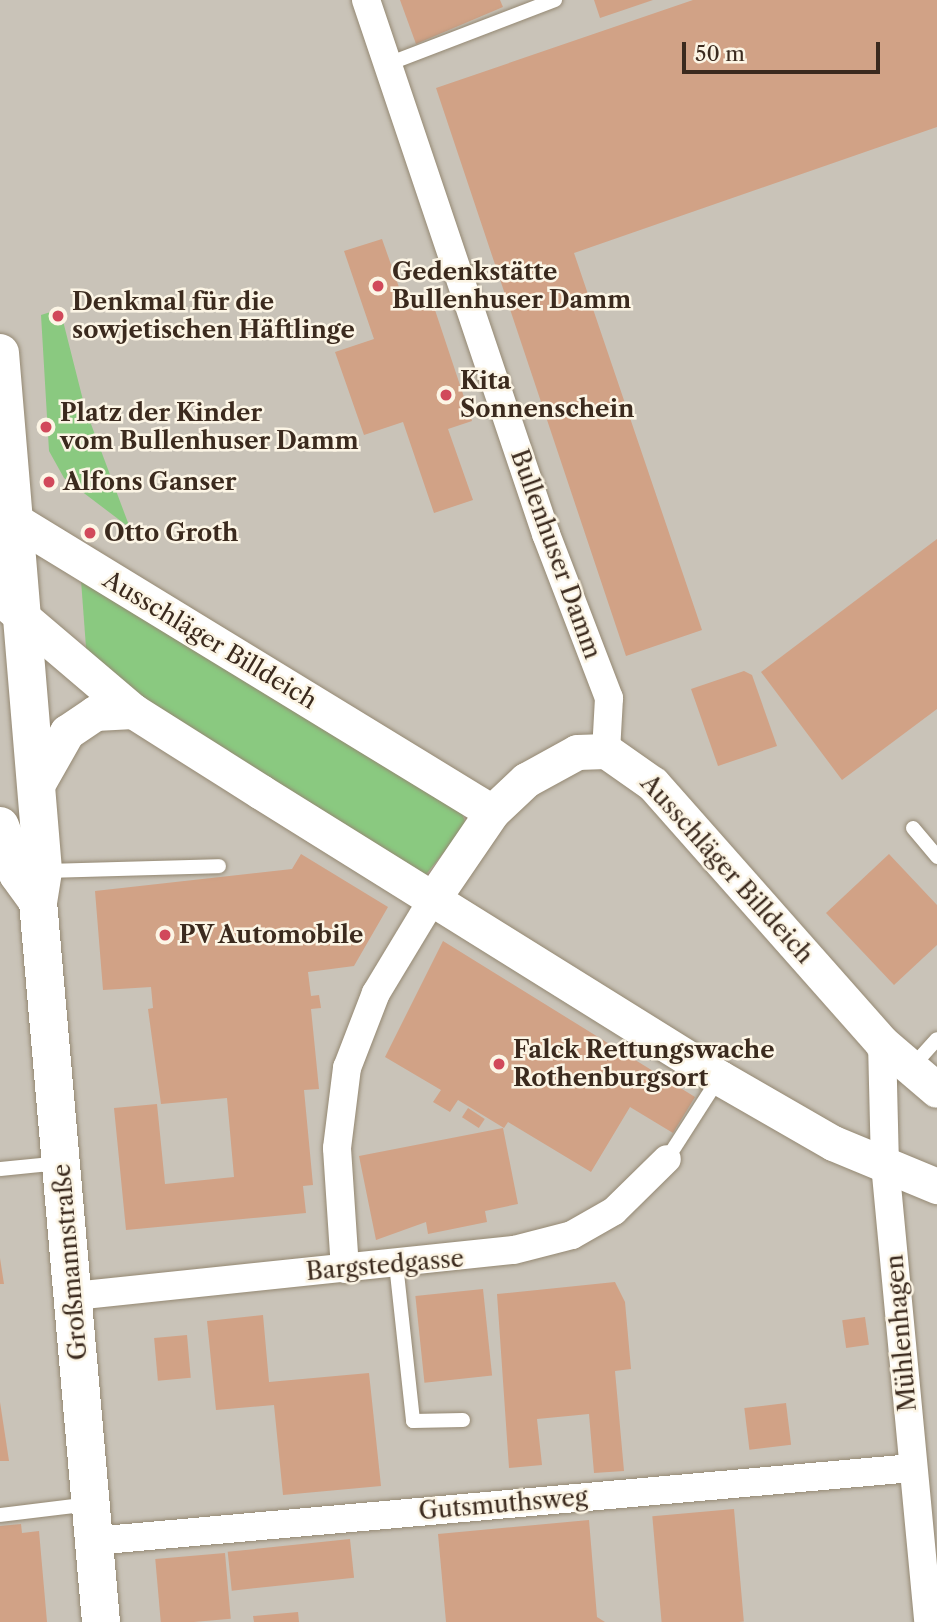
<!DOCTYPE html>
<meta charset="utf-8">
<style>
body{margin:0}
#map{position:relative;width:937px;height:1622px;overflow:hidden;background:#eee6c7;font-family:"Libre Caslon Text",serif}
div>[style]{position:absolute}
.industrial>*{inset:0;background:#c9c3b8;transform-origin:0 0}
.green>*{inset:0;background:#8ac980}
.building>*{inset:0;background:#d1a286;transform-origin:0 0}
.roads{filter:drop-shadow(0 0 2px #948872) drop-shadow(0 0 2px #948872)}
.service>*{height:14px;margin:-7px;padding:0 7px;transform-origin:7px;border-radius:7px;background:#fff}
.minor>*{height:28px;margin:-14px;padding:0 14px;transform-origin:14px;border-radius:14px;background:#fff}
.tertiary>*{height:35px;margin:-17.5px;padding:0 17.5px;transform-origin:17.5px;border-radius:17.5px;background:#fff}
.secondary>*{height:38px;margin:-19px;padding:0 19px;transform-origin:19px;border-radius:19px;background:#fff}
.dots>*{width:19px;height:19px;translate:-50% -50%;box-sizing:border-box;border:4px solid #fcf5e5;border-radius:50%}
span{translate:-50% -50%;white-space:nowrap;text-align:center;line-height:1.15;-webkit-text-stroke:5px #fcf5e5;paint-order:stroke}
.poi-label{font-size:24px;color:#3b2a1e;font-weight:700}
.left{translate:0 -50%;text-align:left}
.street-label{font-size:24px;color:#3b2a1e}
.scale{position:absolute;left:682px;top:42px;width:198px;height:32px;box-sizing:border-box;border:4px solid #3b2a1e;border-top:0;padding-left:9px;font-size:21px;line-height:24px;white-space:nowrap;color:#3b2a1e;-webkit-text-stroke:5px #fcf5e5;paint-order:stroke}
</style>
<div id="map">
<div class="industrial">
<i style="left:0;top:0;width:937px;height:1622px"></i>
</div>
<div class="green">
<i style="clip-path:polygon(60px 309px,85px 408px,130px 528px,64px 478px,49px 451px,41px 315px)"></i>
<i style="clip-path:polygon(81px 580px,462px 813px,466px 825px,424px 877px,405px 872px,87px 661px)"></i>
</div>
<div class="building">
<i style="clip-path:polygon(400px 0,500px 0,503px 7px,416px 44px)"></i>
<i style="clip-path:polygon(594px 0,653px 0,600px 18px)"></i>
<i style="clip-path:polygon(693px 0,937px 0,937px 127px,574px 253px,702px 630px,626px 656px,436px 88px)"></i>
<i style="clip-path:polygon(382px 239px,407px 310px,432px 301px,472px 421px,448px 429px,473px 500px,434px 513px,403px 422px,364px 435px,335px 352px,374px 339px,344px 251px)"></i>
<i style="clip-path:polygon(937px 539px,937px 709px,842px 780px,761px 672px)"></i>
<i style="clip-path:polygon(744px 671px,752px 675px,777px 746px,718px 766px,691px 689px)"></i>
<i style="clip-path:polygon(301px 854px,388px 907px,354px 966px,308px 972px,311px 996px,319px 995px,321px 1008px,311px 1009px,319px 1089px,304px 1090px,313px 1185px,303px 1186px,306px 1213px,126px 1230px,114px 1108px,157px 1104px,165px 1184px,234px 1177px,227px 1098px,161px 1104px,148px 1009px,153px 1008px,151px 987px,103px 990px,95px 891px,292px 869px)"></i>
<i style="clip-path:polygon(889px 854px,937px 905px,937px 945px,894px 985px,826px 913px)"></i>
<i style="clip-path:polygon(443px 941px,695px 1097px,673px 1133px,630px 1107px,591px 1172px,508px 1122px,504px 1128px,458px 1100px,450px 1112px,433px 1102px,441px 1090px,385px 1057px)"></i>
<i style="left:468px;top:1108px;width:20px;height:11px;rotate:33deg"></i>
<i style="clip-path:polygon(503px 1128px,518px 1204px,485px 1211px,487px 1222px,428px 1234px,426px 1222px,376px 1240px,359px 1156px)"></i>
<i style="clip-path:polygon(0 1258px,4px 1284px,0 1284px)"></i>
<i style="clip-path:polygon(615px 1282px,625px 1302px,631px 1369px,615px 1371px,624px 1471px,594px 1473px,589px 1414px,537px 1419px,542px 1465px,509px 1468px,497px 1294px)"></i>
<i style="left:483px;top:1289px;width:87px;height:68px;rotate:84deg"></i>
<i style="clip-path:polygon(263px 1315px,269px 1382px,369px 1373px,381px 1486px,283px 1495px,274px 1405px,216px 1410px,207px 1321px)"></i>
<i style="left:865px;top:1317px;width:28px;height:23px;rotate:82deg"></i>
<i style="left:187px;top:1335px;width:43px;height:33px;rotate:85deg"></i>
<i style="clip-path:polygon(0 1402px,9px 1461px,0 1461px)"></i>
<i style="left:786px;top:1403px;width:42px;height:42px;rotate:83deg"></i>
<i style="left:734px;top:1509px;width:113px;height:82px;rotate:85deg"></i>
<i style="clip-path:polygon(589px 1520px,597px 1617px,605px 1622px,446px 1622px,438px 1534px)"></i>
<i style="clip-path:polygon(21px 1524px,22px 1533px,39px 1531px,47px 1622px,0 1622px,0 1526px)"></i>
<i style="left:350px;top:1539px;width:39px;height:123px;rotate:84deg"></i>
<i style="left:225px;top:1553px;width:66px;height:70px;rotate:85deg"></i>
<i style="clip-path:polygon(298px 1612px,299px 1622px,254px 1622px,253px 1616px)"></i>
</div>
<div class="roads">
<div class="service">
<i style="left:388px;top:64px;width:179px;rotate:-21deg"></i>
<i style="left:913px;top:828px;width:38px;rotate:50deg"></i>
<i style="left:44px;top:871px;width:175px;rotate:-1.6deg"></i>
<i style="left:910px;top:1069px;width:40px;rotate:-48deg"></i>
<i style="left:667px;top:1159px;width:96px;rotate:-57.3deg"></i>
<i style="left:0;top:1169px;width:60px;rotate:-5.7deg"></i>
<i style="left:396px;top:1264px;width:158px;rotate:83.8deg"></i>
<i style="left:413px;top:1421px;width:50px;rotate:-1.1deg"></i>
<i style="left:0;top:1515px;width:90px;rotate:-7deg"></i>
</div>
<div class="minor">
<i style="left:366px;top:0;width:564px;rotate:71.37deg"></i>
<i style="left:546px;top:534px;width:176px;rotate:69deg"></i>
<i style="left:609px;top:698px;width:53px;rotate:93.2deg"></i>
<i style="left:882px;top:1043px;width:121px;rotate:88.6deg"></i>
<i style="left:885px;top:1164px;width:460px;rotate:84.6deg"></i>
<i style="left:345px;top:1269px;width:121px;rotate:-93.8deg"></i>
<i style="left:337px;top:1148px;width:81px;rotate:-82.9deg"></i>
<i style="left:347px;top:1068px;width:80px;rotate:-68.9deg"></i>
<i style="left:376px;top:993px;width:109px;rotate:-58.9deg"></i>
<i style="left:74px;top:1296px;width:442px;rotate:-6deg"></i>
<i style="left:514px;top:1250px;width:60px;rotate:-14.5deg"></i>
<i style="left:572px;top:1235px;width:48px;rotate:-29.7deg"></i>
<i style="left:614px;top:1211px;width:74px;rotate:-44.5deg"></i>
<i style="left:93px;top:1541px;width:823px;rotate:-5.09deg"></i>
</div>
<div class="tertiary">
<i style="left:14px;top:520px;width:560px;rotate:31.42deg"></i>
<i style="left:0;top:598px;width:175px;rotate:40.4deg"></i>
<i style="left:133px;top:711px;width:151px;rotate:32.3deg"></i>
<i style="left:261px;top:792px;width:541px;rotate:31.93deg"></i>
<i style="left:720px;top:1078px;width:130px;rotate:29.9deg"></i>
<i style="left:833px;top:1143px;width:113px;rotate:22.5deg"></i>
<i style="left:37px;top:785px;width:61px;rotate:-60.5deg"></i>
<i style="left:67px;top:732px;width:34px;rotate:-34deg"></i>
<i style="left:95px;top:713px;width:38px;rotate:-3deg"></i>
<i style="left:432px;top:900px;width:107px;rotate:-55.7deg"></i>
<i style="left:492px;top:812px;width:47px;rotate:-43.3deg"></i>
<i style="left:526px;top:780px;width:58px;rotate:-28.8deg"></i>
<i style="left:577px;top:752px;width:29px;rotate:-2deg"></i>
<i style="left:606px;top:751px;width:57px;rotate:35.1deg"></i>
<i style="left:653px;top:784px;width:346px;rotate:48.5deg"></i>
<i style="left:882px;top:1043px;width:72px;rotate:40.5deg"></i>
</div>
<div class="secondary">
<i style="left:0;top:353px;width:520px;rotate:85.25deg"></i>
<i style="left:43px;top:871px;width:31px;rotate:99deg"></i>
<i style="left:38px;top:902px;width:723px;rotate:85deg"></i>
<i style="left:0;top:826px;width:51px;rotate:69.4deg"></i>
<i style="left:18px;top:874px;width:34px;rotate:54deg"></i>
</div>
</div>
<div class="dots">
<i style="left:378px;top:286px;background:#d1495b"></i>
<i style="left:58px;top:316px;background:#d1495b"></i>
<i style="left:446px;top:395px;background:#d1495b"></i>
<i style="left:46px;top:427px;background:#d1495b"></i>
<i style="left:49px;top:482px;background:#d1495b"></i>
<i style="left:90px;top:533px;background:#d1495b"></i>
<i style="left:165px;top:935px;background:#d1495b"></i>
<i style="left:499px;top:1064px;background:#d1495b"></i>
</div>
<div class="poi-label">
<span class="left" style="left:392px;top:286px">Gedenkstätte<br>Bullenhuser Damm</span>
<span class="left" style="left:72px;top:316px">Denkmal für die<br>sowjetischen Häftlinge</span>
<span class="left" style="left:460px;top:395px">Kita<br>Sonnenschein</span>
<span class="left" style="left:60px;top:427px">Platz der Kinder<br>vom Bullenhuser Damm</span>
<span class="left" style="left:63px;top:482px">Alfons Ganser</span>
<span class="left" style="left:104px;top:533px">Otto Groth</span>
<span class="left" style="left:179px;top:935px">PV Automobile</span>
<span class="left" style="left:513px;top:1064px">Falck Rettungswache<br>Rothenburgsort</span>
</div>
<div class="street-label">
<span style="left:556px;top:554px;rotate:70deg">Bullenhuser Damm</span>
<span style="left:210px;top:640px;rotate:31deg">Ausschläger Billdeich</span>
<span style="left:727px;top:869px;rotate:48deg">Ausschläger Billdeich</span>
<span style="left:70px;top:1262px;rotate:-95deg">Großmannstraße</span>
<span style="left:385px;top:1265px;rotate:-5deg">Bargstedgasse</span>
<span style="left:901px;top:1333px;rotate:-95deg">Mühlenhagen</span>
<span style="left:503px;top:1504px;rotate:-5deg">Gutsmuthsweg</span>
</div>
<div class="scale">50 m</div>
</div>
